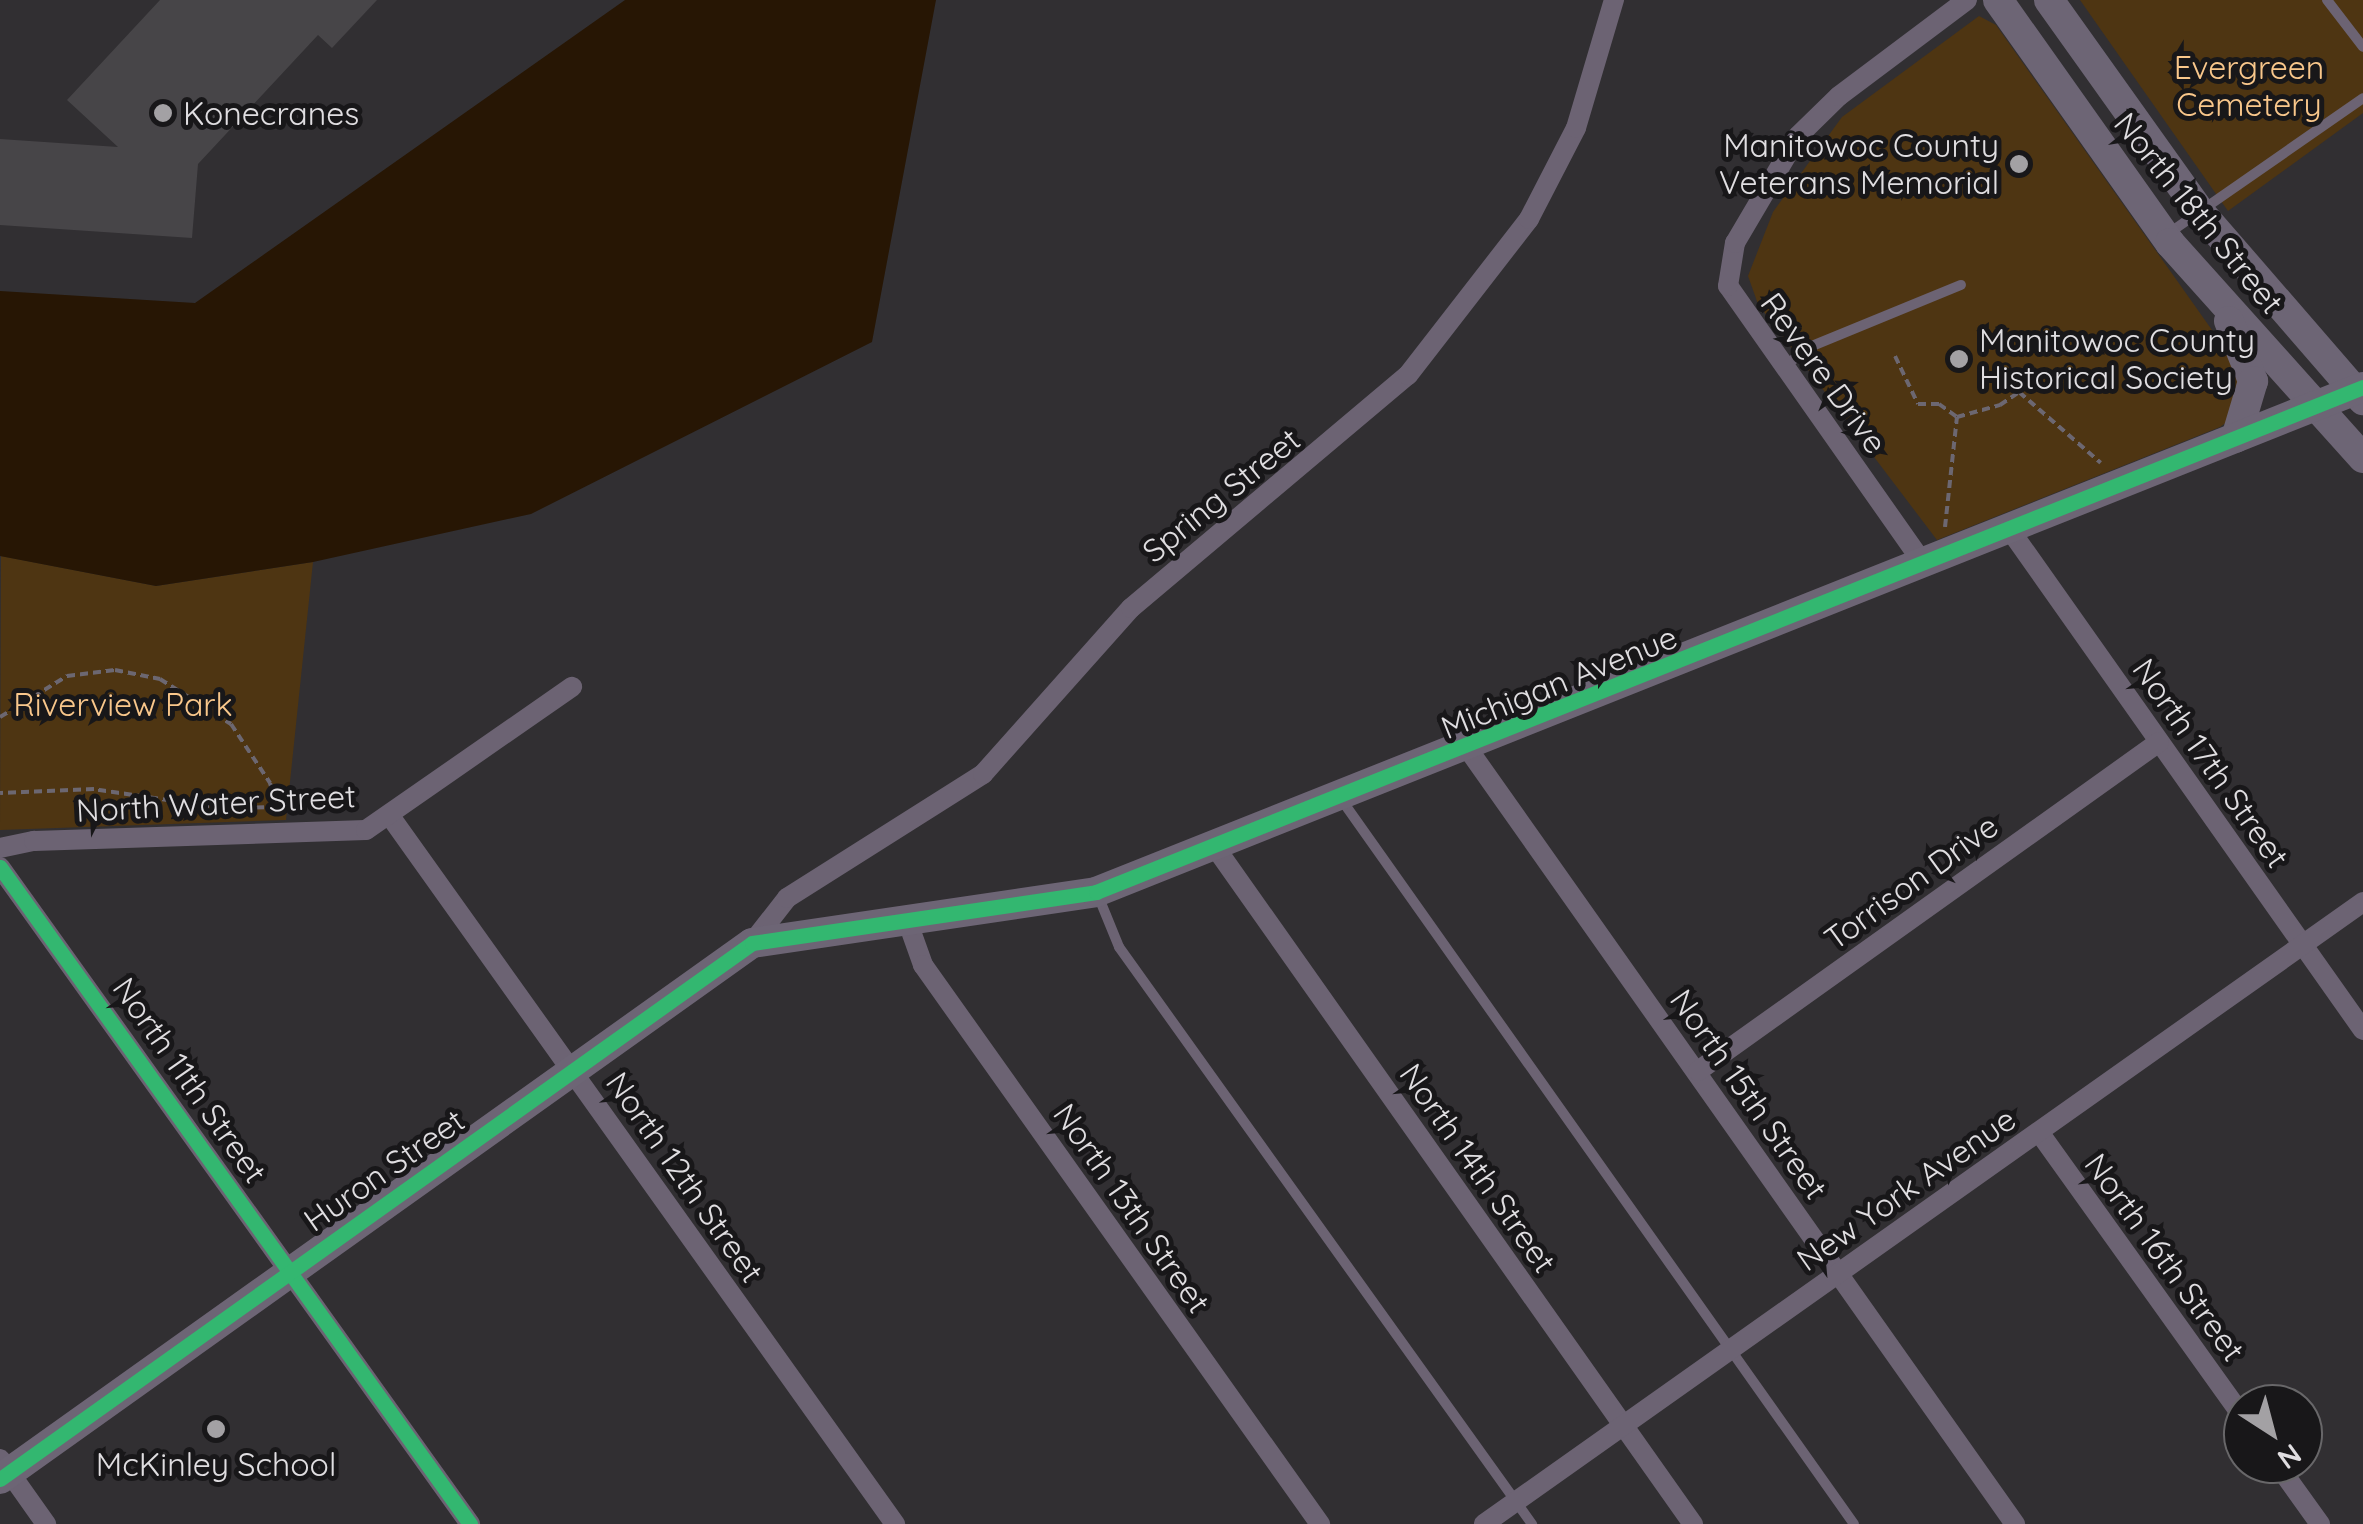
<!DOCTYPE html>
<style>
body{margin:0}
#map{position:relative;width:2363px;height:1524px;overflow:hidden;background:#312f32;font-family:Quicksand,sans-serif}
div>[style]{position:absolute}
.green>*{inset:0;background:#4e3512}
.water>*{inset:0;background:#271604}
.building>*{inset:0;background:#474548}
.path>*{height:4px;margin-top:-2px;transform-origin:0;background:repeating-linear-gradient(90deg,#6c6771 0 8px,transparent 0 13px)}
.lane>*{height:10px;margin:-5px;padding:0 5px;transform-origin:5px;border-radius:5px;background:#6c6373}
.street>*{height:20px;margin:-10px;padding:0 10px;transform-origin:10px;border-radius:10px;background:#6c6373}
.secondary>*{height:30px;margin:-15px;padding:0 15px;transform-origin:15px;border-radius:15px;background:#6d6575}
.cycleway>*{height:15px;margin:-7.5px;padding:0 7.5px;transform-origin:7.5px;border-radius:7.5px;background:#33b770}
.dots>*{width:28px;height:28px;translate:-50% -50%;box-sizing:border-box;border:5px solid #181719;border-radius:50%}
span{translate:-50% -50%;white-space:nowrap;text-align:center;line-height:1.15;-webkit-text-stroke:10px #181719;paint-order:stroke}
.park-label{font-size:32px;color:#f9c78b}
.poi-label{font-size:32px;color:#e0dee1}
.left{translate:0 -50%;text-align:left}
.right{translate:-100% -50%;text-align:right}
.street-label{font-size:32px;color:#e0dee1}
.north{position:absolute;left:2223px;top:1384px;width:100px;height:100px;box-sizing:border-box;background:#181719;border:2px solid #686769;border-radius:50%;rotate:144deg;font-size:28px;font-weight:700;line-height:40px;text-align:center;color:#e0dee1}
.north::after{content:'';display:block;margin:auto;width:35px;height:45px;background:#a3a1a4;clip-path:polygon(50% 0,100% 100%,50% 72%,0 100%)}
</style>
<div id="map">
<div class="green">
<i style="clip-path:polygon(2080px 0,2363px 0,2363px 113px,2228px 211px)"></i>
<i style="clip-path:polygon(1979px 16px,1996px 25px,2241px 371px,2234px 417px,2220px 427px,1937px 540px,1758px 304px,1748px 276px,1773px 212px,1842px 117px)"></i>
<i style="clip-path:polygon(1px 556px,156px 586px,313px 562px,286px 820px,0 830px)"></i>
</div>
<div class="water">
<i style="clip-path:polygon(625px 0,936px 0,872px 342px,531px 514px,313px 562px,156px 586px,0 556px,0 291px,195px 303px)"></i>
</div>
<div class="building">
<i style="clip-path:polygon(160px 0,377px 0,332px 48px,318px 35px,198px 164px,192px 238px,0 225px,0 139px,118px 147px,67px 100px)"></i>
</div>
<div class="path">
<i style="left:1895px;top:356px;width:53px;rotate:64.4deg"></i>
<i style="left:1918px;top:404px;width:21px"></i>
<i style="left:1939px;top:404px;width:22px;rotate:36deg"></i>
<i style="left:1945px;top:527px;width:111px;rotate:-83.8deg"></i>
<i style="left:1957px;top:417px;width:45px;rotate:-15.6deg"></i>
<i style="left:2000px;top:405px;width:23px;rotate:-34deg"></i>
<i style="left:2019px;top:392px;width:108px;rotate:40.9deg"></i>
<i style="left:0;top:717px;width:79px;rotate:-31.5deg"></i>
<i style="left:67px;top:676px;width:48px;rotate:-7.1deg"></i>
<i style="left:115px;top:670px;width:46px;rotate:11.3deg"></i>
<i style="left:160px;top:679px;width:84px;rotate:32.4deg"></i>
<i style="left:231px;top:724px;width:71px;rotate:56.5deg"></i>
<i style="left:270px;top:783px;width:25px;rotate:74deg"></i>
<i style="left:277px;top:807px;width:55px;rotate:179deg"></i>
<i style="left:222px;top:808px;width:129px;rotate:-171.6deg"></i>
<i style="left:94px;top:789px;width:94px;rotate:177.6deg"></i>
</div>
<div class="lane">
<i style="left:2327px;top:0;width:59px;rotate:52.5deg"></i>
<i style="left:2169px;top:233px;width:236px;rotate:-34.8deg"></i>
<i style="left:1783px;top:367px;width:36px;rotate:-36deg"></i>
<i style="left:1812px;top:346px;width:161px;rotate:-22.3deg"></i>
<i style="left:1341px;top:799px;width:888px;rotate:54.72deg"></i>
<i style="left:1097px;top:893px;width:58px;rotate:67.8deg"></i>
<i style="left:1119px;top:947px;width:710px;rotate:54.41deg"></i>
</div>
<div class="street">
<i style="left:2010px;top:530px;width:612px;rotate:54.78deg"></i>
<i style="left:1923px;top:563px;width:339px;rotate:-125.1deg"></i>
<i style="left:1728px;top:286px;width:44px;rotate:-80.8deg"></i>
<i style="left:1735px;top:243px;width:124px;rotate:-59.5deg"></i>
<i style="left:1798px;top:136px;width:57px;rotate:-44.3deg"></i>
<i style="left:1839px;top:96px;width:160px;rotate:-36.9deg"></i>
<i style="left:1468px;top:749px;width:949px;rotate:54.79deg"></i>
<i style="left:390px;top:816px;width:870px;rotate:54.5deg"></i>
<i style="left:1215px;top:847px;width:829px;rotate:54.78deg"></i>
<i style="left:0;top:848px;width:35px;rotate:-12deg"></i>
<i style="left:34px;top:841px;width:332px;rotate:-1.9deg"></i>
<i style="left:366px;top:830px;width:251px;rotate:-34.8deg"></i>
<i style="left:0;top:867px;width:808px;rotate:54.42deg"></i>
<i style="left:907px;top:920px;width:48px;rotate:70.4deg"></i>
<i style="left:923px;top:965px;width:686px;rotate:54.62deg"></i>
<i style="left:752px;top:943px;width:57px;rotate:-52.1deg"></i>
<i style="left:787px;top:898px;width:232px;rotate:-32.3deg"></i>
<i style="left:983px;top:774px;width:222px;rotate:-48.3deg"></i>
<i style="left:1131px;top:608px;width:362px;rotate:-40.1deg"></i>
<i style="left:1408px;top:375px;width:197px;rotate:-52.2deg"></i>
<i style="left:1529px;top:219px;width:102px;rotate:-62.7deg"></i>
<i style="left:1576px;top:128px;width:134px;rotate:-73.5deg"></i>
<i style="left:1698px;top:1071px;width:566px;rotate:-35.51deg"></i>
<i style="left:2039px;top:1132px;width:350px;rotate:54.4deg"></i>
<i style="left:0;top:1459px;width:80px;rotate:54.7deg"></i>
<i style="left:2277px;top:1464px;width:74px;rotate:54.4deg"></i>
<i style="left:1484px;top:1524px;width:1077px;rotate:-35.28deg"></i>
</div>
<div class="secondary">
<i style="left:1998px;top:0;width:298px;rotate:54.7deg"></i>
<i style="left:2170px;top:243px;width:289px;rotate:48.1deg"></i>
<i style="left:2049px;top:0;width:260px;rotate:54.5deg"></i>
<i style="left:2200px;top:212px;width:249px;rotate:49.1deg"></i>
<i style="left:2229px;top:321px;width:65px;rotate:68.2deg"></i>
<i style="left:2253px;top:381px;width:59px;rotate:106.6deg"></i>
<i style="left:0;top:1479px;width:923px;rotate:-35.48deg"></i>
<i style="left:752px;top:943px;width:348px;rotate:-8.4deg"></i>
<i style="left:1096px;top:892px;width:1364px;rotate:-21.73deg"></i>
</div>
<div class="cycleway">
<i style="left:0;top:867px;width:808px;rotate:54.42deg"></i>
<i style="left:0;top:1479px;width:923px;rotate:-35.48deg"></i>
<i style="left:752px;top:943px;width:348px;rotate:-8.4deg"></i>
<i style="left:1096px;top:892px;width:1364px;rotate:-21.73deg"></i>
</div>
<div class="dots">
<i style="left:163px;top:113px;background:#a3a1a4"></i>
<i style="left:2019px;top:164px;background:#a3a1a4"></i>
<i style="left:1959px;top:359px;background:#a3a1a4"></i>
<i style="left:216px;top:1429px;background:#a3a1a4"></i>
</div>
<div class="park-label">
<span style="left:2249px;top:86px">Evergreen<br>Cemetery</span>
<span style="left:123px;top:704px">Riverview Park</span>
</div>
<div class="poi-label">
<span class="left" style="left:183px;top:113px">Konecranes</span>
<span class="right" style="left:1999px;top:164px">Manitowoc County<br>Veterans Memorial</span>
<span class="left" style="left:1979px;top:359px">Manitowoc County<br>Historical Society</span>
<span style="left:216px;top:1464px">McKinley School</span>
</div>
<div class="street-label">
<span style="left:2199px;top:213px;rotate:51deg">North 18th Street</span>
<span style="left:1824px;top:373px;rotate:54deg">Revere Drive</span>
<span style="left:1221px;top:495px;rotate:-39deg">Spring Street</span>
<span style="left:1559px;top:682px;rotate:-22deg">Michigan Avenue</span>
<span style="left:2211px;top:763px;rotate:55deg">North 17th Street</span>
<span style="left:216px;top:803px;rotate:-3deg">North Water Street</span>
<span style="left:1911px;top:882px;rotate:-36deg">Torrison Drive</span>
<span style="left:190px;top:1080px;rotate:55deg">North 11th Street</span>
<span style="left:1749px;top:1094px;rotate:55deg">North 15th Street</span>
<span style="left:1478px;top:1168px;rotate:55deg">North 14th Street</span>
<span style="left:384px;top:1170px;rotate:-35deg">Huron Street</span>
<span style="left:685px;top:1177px;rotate:55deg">North 12th Street</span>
<span style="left:1906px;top:1189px;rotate:-35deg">New York Avenue</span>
<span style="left:1132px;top:1208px;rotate:55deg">North 13th Street</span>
<span style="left:2165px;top:1257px;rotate:54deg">North 16th Street</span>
</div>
<div class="north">N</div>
</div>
